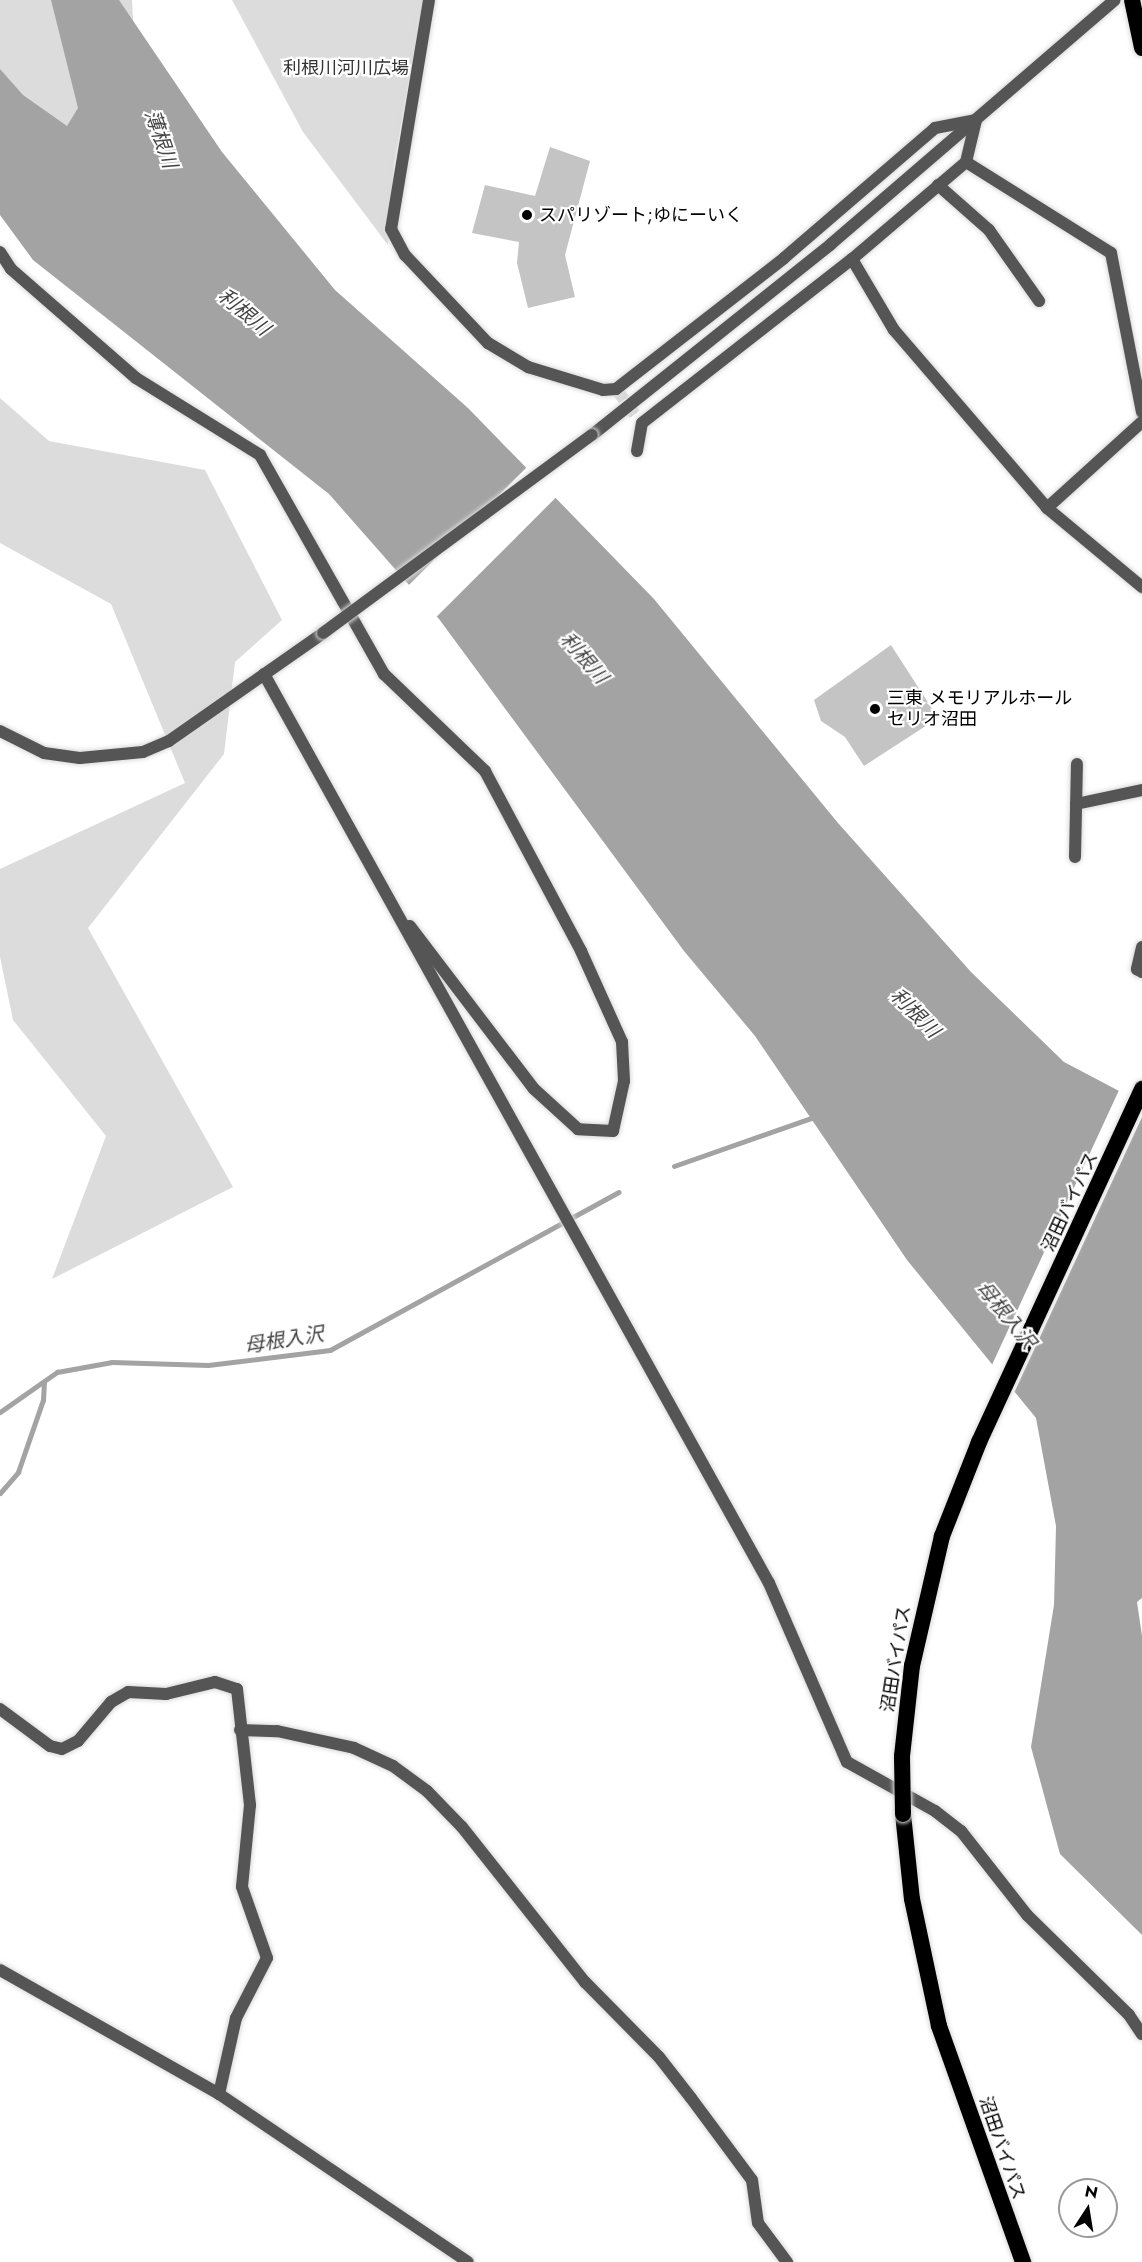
<!DOCTYPE html>
<meta charset="utf-8">
<style>
body{margin:0}
#map{position:relative;width:1142px;height:2262px;overflow:hidden;background:#fff;font-family:Jost,"Noto Sans JP",sans-serif}
div>[style]{position:absolute}
.green>*{inset:0;background:#dcdcdc}
.water>*{inset:0;background:#a3a3a3}
.pier>*{inset:0;background:#fff;transform-origin:0 0}
.stream>*{height:5px;margin:-2.5px;padding:0 2.5px;transform-origin:2.5px;border-radius:2.5px;background:#a3a3a3}
.building>*{inset:0;background:#c4c4c4}
.minor-tunnel>*{height:12px;margin-top:-6px;transform-origin:0;background:repeating-linear-gradient(90deg,#d9d9d9 0 12px,transparent 0 18px)}
.roads{filter:drop-shadow(0 0 2px #dbdbdb) drop-shadow(0 0 2px #dbdbdb)}
.minor>*{height:12px;margin:-6px;padding:0 6px;transform-origin:6px;border-radius:6px;background:#555}
.tertiary>*{height:12px;margin:-6px;padding:0 6px;transform-origin:6px;border-radius:6px;background:#555}
.trunk>*{height:16px;margin:-8px;padding:0 8px;transform-origin:8px;border-radius:8px;background:#000}
.bridges{filter:drop-shadow(0 0 2px #dbdbdb) drop-shadow(0 0 2px #dbdbdb)}
.tertiary-bridge>*{height:12px;margin:-6px;padding:0 6px;transform-origin:6px;border-radius:6px;background:#555}
.trunk-bridge>*{height:16px;margin:-8px;padding:0 8px;transform-origin:8px;border-radius:8px;background:#000}
.dots>*{width:16px;height:16px;translate:-50% -50%;box-sizing:border-box;border:3px solid #fff;border-radius:50%}
span{translate:-50% -50%;white-space:nowrap;text-align:center;line-height:1.15;-webkit-text-stroke:4.5px #fff;paint-order:stroke}
.park-label{font-size:18px;color:#333}
.poi-label{font-size:18px;color:#000}
.left{translate:0 -50%;text-align:left}
.street-label{font-size:18px;color:#000}
.water-label{font-size:20px;color:#444;font-style:italic}
.north{position:absolute;left:1058px;top:2178px;width:60px;height:60px;box-sizing:border-box;background:#fff;border:2px solid #999;border-radius:50%;rotate:12deg;font-size:16px;font-weight:700;line-height:24px;text-align:center;color:#000}
.north::after{content:'';display:block;margin:auto;width:21px;height:27px;background:#000;clip-path:polygon(50% 0,100% 100%,50% 72%,0 100%)}
</style>
<div id="map">
<div class="green">
<i style="clip-path:polygon(0 0,132px 0,149px 298px,0 149px)"></i>
<i style="clip-path:polygon(232px 0,423px 0,394px 164px,388px 245px,303px 132px)"></i>
<i style="clip-path:polygon(0 398px,49px 441px,205px 470px,282px 620px,235px 662px,224px 754px,88px 928px,233px 1187px,52px 1279px,106px 1136px,13px 1020px,0 957px,0 869px,185px 783px,111px 604px,0 543px)"></i>
</div>
<div class="water">
<i style="clip-path:polygon(51px 0,119px 0,222px 152px,335px 290px,468px 408px,654px 599px,838px 823px,971px 972px,1064px 1062px,1142px 1103px,1142px 1598px,1137px 1602px,1142px 1636px,1142px 1935px,1060px 1854px,1031px 1747px,1054px 1605px,1056px 1526px,1036px 1418px,907px 1260px,755px 1036px,684px 951px,439px 619px,329px 494px,33px 260px,0 215px,0 69px,23px 95px,67px 126px,78px 108px)"></i>
</div>
<div class="pier">
<i style="left:528px;top:466px;width:42px;height:172px;rotate:45deg"></i>
<i style="clip-path:polygon(1120px 1088px,1142px 1100px,1142px 1117px,1013px 1395px,991px 1367px)"></i>
</div>
<div class="stream">
<i style="left:674px;top:1166px;width:151px;rotate:-19.3deg"></i>
<i style="left:0;top:1412px;width:70px;rotate:-35.1deg"></i>
<i style="left:57px;top:1372px;width:56px;rotate:-10.3deg"></i>
<i style="left:112px;top:1362px;width:96px;rotate:1.8deg"></i>
<i style="left:208px;top:1365px;width:123px;rotate:-7deg"></i>
<i style="left:330px;top:1350px;width:329px;rotate:-28.7deg"></i>
<i style="left:0;top:1493px;width:28px;rotate:-49deg"></i>
<i style="left:18px;top:1472px;width:76px;rotate:-70.9deg"></i>
<i style="left:43px;top:1400px;width:18px;rotate:-87deg"></i>
</div>
<div class="building">
<i style="clip-path:polygon(550px 147px,590px 161px,565px 255px,575px 297px,528px 308px,517px 263px,519px 242px,472px 233px,485px 185px,535px 196px)"></i>
<i style="clip-path:polygon(891px 645px,938px 718px,864px 766px,845px 737px,821px 721px,814px 700px)"></i>
</div>
<div class="minor-tunnel">
<i style="left:617px;top:390px;width:32px;rotate:54deg"></i>
</div>
<div class="roads">
<div class="minor">
<i style="left:429px;top:0;width:232px;rotate:99.4deg"></i>
<i style="left:391px;top:229px;width:30px;rotate:62deg"></i>
<i style="left:405px;top:255px;width:121px;rotate:46.7deg"></i>
<i style="left:488px;top:343px;width:47px;rotate:31deg"></i>
<i style="left:528px;top:367px;width:78px;rotate:17deg"></i>
<i style="left:603px;top:390px;width:13px;rotate:-4deg"></i>
<i style="left:616px;top:389px;width:213px;rotate:-37.9deg"></i>
<i style="left:784px;top:258px;width:199px;rotate:-40.7deg"></i>
<i style="left:935px;top:128px;width:42px;rotate:-11deg"></i>
<i style="left:976px;top:120px;width:43px;rotate:103.4deg"></i>
<i style="left:966px;top:162px;width:150px;rotate:139.6deg"></i>
<i style="left:852px;top:259px;width:82px;rotate:59.4deg"></i>
<i style="left:894px;top:330px;width:235px;rotate:49.3deg"></i>
<i style="left:1047px;top:508px;width:124px;rotate:39.7deg"></i>
<i style="left:966px;top:162px;width:171px;rotate:32.1deg"></i>
<i style="left:1111px;top:253px;width:162px;rotate:79deg"></i>
<i style="left:938px;top:185px;width:68px;rotate:41.4deg"></i>
<i style="left:989px;top:230px;width:87px;rotate:54.8deg"></i>
<i style="left:0;top:252px;width:20px;rotate:57deg"></i>
<i style="left:11px;top:269px;width:166px;rotate:41.1deg"></i>
<i style="left:136px;top:378px;width:146px;rotate:31.8deg"></i>
<i style="left:260px;top:455px;width:252px;rotate:60.5deg"></i>
<i style="left:384px;top:674px;width:140px;rotate:43.8deg"></i>
<i style="left:485px;top:771px;width:204px;rotate:61.9deg"></i>
<i style="left:581px;top:951px;width:100px;rotate:65.7deg"></i>
<i style="left:622px;top:1042px;width:39px;rotate:87deg"></i>
<i style="left:624px;top:1081px;width:51px;rotate:102.4deg"></i>
<i style="left:613px;top:1131px;width:35px;rotate:-177deg"></i>
<i style="left:578px;top:1129px;width:59px;rotate:-137.7deg"></i>
<i style="left:534px;top:1089px;width:205px;rotate:-127.3deg"></i>
<i style="left:637px;top:451px;width:28px;rotate:-80deg"></i>
<i style="left:642px;top:423px;width:266px;rotate:-38deg"></i>
<i style="left:1047px;top:508px;width:128px;rotate:-42.2deg"></i>
<i style="left:264px;top:674px;width:1040px;rotate:60.95deg"></i>
<i style="left:769px;top:1583px;width:195px;rotate:66.5deg"></i>
<i style="left:847px;top:1762px;width:101px;rotate:29.1deg"></i>
<i style="left:935px;top:1811px;width:33px;rotate:38deg"></i>
<i style="left:961px;top:1831px;width:107px;rotate:51.8deg"></i>
<i style="left:1027px;top:1915px;width:143px;rotate:44.4deg"></i>
<i style="left:1129px;top:2015px;width:23px;rotate:56deg"></i>
<i style="left:1076px;top:804px;width:67px;rotate:-12deg"></i>
<i style="left:1075px;top:857px;width:93px;rotate:-88.8deg"></i>
<i style="left:1142px;top:947px;width:23px;rotate:103deg"></i>
<i style="left:1137px;top:969px;width:6px;rotate:31deg"></i>
<i style="left:0;top:1709px;width:62px;rotate:36.5deg"></i>
<i style="left:50px;top:1746px;width:12px;rotate:14deg"></i>
<i style="left:62px;top:1749px;width:18px;rotate:-27deg"></i>
<i style="left:78px;top:1741px;width:51px;rotate:-49.8deg"></i>
<i style="left:111px;top:1702px;width:20px;rotate:-30deg"></i>
<i style="left:128px;top:1692px;width:38px;rotate:3deg"></i>
<i style="left:166px;top:1694px;width:50px;rotate:-13.8deg"></i>
<i style="left:215px;top:1682px;width:23px;rotate:18deg"></i>
<i style="left:237px;top:1689px;width:117px;rotate:83.6deg"></i>
<i style="left:250px;top:1805px;width:82px;rotate:95.6deg"></i>
<i style="left:242px;top:1887px;width:75px;rotate:70.6deg"></i>
<i style="left:267px;top:1958px;width:68px;rotate:117.3deg"></i>
<i style="left:236px;top:2018px;width:78px;rotate:102.6deg"></i>
<i style="left:240px;top:1730px;width:37px;rotate:2deg"></i>
<i style="left:277px;top:1731px;width:79px;rotate:12.4deg"></i>
<i style="left:354px;top:1748px;width:43px;rotate:24.8deg"></i>
<i style="left:393px;top:1766px;width:42px;rotate:36.3deg"></i>
<i style="left:427px;top:1791px;width:50px;rotate:45.8deg"></i>
<i style="left:462px;top:1827px;width:198px;rotate:51.6deg"></i>
<i style="left:585px;top:1982px;width:105px;rotate:45.4deg"></i>
<i style="left:659px;top:2057px;width:52px;rotate:52deg"></i>
<i style="left:691px;top:2098px;width:102px;rotate:53.4deg"></i>
<i style="left:752px;top:2180px;width:43px;rotate:82.1deg"></i>
<i style="left:758px;top:2223px;width:49px;rotate:53.4deg"></i>
<i style="left:0;top:1970px;width:252px;rotate:29.5deg"></i>
<i style="left:219px;top:2094px;width:300px;rotate:34deg"></i>
</div>
<div class="tertiary">
<i style="left:592px;top:435px;width:306px;rotate:-38.6deg"></i>
<i style="left:831px;top:244px;width:374px;rotate:-40.7deg"></i>
<i style="left:0;top:731px;width:49px;rotate:26.6deg"></i>
<i style="left:44px;top:753px;width:36px;rotate:8deg"></i>
<i style="left:80px;top:758px;width:63px;rotate:-5.4deg"></i>
<i style="left:143px;top:752px;width:28px;rotate:-23deg"></i>
<i style="left:169px;top:741px;width:188px;rotate:-35deg"></i>
</div>
<div class="trunk">
<i style="left:1132px;top:0;width:49px;rotate:78.2deg"></i>
<i style="left:903px;top:1814px;width:85px;rotate:84deg"></i>
<i style="left:912px;top:1899px;width:130px;rotate:78deg"></i>
<i style="left:939px;top:2026px;width:251px;rotate:70.4deg"></i>
</div>
</div>
<div class="bridges">
<div class="tertiary-bridge">
<i style="left:323px;top:633px;width:334px;rotate:-36.4deg"></i>
</div>
<div class="trunk-bridge">
<i style="left:903px;top:1814px;width:58px;rotate:-91deg"></i>
<i style="left:902px;top:1756px;width:91px;rotate:-83.7deg"></i>
<i style="left:912px;top:1666px;width:133px;rotate:-77deg"></i>
<i style="left:942px;top:1536px;width:101px;rotate:-68.5deg"></i>
<i style="left:979px;top:1442px;width:389px;rotate:-65.2deg"></i>
</div>
</div>
<div class="dots">
<i style="left:527px;top:215px;background:#000"></i>
<i style="left:875px;top:709px;background:#000"></i>
</div>
<div class="park-label">
<span style="left:346px;top:68px">利根川河川広場</span>
</div>
<div class="poi-label">
<span class="left" style="left:539px;top:215px">スパリゾート;ゆにーいく</span>
<span class="left" style="left:887px;top:709px">三東 メモリアルホール<br>セリオ沼田</span>
</div>
<div class="street-label">
<span style="left:1070px;top:1202px;rotate:-65deg">沼田バイパス</span>
<span style="left:896px;top:1659px;rotate:-81deg">沼田バイパス</span>
<span style="left:1002px;top:2148px;rotate:71deg">沼田バイパス</span>
</div>
<div class="water-label">
<span style="left:161px;top:139px;rotate:71deg">薄根川</span>
<span style="left:244px;top:312px;rotate:40deg">利根川</span>
<span style="left:584px;top:658px;rotate:49deg">利根川</span>
<span style="left:915px;top:1013px;rotate:45deg">利根川</span>
<span style="left:1006px;top:1315px;rotate:51deg">母根入沢</span>
<span style="left:284px;top:1340px;rotate:-9deg">母根入沢</span>
</div>
<div class="north">N</div>
</div>
